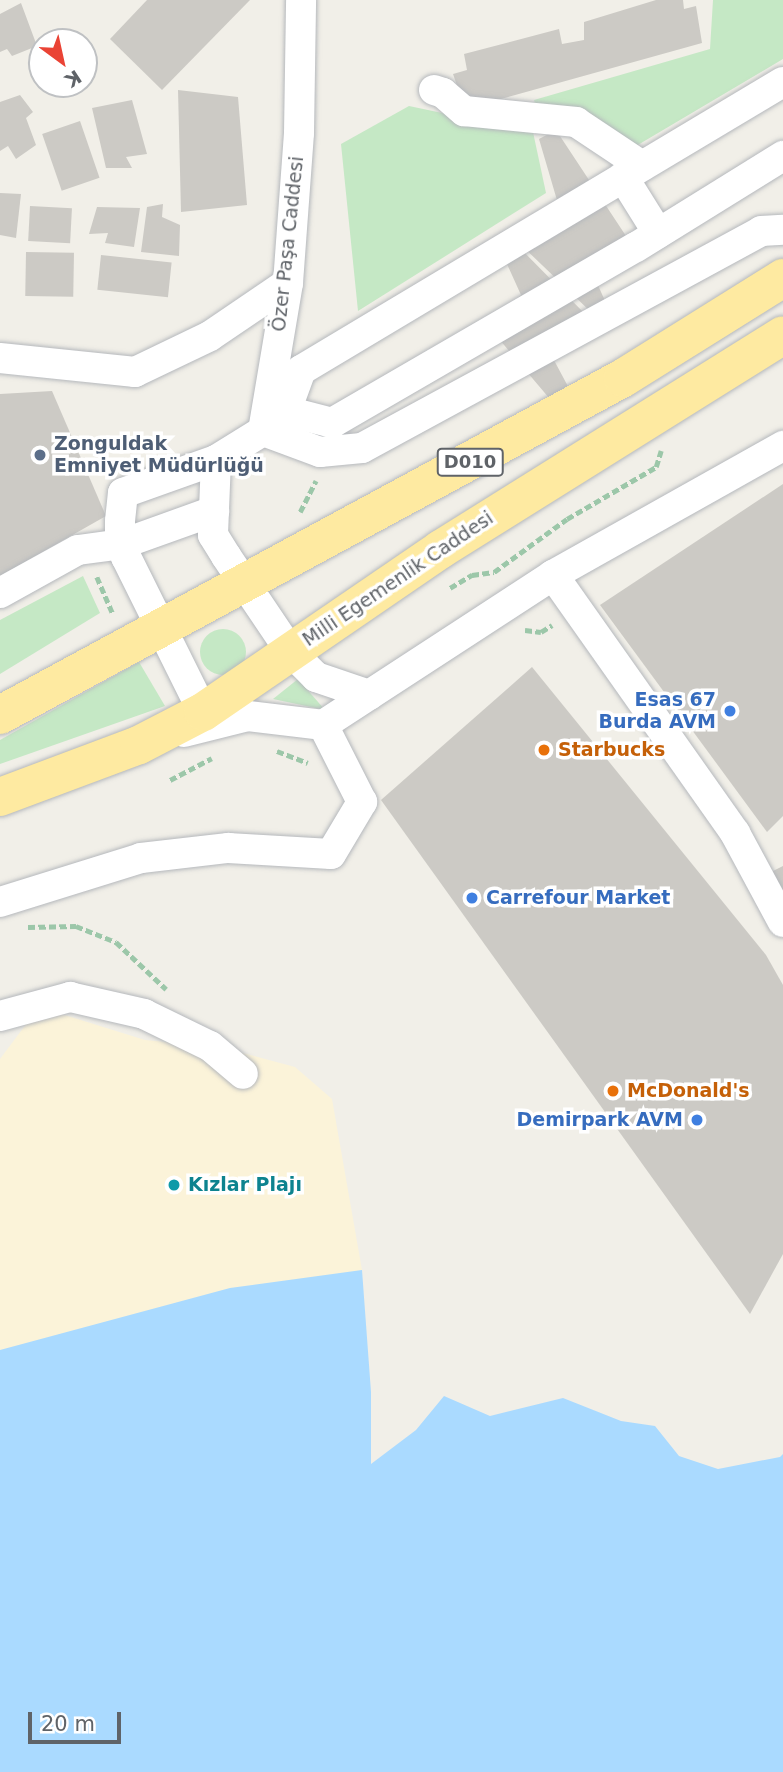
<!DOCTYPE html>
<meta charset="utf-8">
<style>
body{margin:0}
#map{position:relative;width:783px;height:1772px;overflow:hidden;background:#f1efe8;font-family:"DejaVu Sans",sans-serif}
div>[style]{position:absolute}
.green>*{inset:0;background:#c5e8c5}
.round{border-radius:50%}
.sand>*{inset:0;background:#fbf3d9}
.water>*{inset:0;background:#aadaff}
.building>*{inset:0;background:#cccac5;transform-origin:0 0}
.path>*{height:4.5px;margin-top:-2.25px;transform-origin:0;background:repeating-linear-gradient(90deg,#9cc7a9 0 7px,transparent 0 10.5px)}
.roads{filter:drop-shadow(0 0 2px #b5b8bc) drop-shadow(0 0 2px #b5b8bc)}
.minor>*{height:30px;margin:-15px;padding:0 15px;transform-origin:15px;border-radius:15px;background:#fff}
.trunk>*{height:38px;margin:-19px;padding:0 19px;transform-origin:19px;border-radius:19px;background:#feeaa1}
.dots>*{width:19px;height:19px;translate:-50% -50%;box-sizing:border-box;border:4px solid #fff;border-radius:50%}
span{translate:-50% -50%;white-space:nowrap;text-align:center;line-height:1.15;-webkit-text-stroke:7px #fff;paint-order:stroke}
.shield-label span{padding:2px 5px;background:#fff;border:2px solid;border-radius:5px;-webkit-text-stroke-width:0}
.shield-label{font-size:18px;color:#5f6368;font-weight:700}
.street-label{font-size:19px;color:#5f6368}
.service-label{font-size:19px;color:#4e5e75;font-weight:700}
.left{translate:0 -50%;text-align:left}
.shop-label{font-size:19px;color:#366cbe;font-weight:700}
.right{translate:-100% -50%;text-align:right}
.food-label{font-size:19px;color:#c56008;font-weight:700}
.culture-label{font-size:19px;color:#0d838f;font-weight:700}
.north{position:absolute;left:28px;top:28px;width:70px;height:70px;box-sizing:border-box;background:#fff;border:2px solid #bfc1c3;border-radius:50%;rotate:147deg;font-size:19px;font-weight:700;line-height:28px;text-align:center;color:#5f6368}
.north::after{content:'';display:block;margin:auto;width:24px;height:32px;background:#ea4335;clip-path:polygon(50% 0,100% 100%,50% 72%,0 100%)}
.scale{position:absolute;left:28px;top:1712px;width:93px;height:32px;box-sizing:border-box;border:4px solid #5f6368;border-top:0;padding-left:9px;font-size:21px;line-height:24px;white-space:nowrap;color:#5f6368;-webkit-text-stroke:5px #fff;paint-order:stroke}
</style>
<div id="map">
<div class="green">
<i style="clip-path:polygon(713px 0,783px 0,783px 59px,631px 149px,539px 116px,534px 100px,710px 49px)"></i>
<i style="clip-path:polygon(409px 106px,533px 132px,546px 193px,358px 311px,341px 144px)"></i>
<i style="clip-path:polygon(83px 576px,100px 613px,0 674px,0 620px)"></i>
<i class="round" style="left:200px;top:629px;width:46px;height:46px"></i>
<i style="clip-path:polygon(139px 662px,165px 706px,0 764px,0 740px)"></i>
<i style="clip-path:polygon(298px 679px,325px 710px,273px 699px)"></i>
</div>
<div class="sand">
<i style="clip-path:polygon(39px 1007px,145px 1040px,221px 1047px,295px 1067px,332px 1099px,362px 1270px,0 1354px,0 1059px)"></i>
</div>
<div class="water">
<i style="clip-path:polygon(362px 1270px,371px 1392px,371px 1464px,416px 1430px,444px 1396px,490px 1416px,563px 1398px,621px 1421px,655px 1426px,679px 1456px,718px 1469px,780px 1457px,783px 1454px,783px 1772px,0 1772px,0 1350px,230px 1288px)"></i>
</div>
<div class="building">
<i style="clip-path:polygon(147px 0,250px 0,162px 90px,110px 39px)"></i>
<i style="clip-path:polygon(656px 0,683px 0,684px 9px,696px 6px,702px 43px,465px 109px,453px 74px,467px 70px,464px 54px,559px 29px,562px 44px,584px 40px,584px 22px)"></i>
<i style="clip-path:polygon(21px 3px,37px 46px,12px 56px,7px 49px,0 52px,0 14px)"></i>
<i style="clip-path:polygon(178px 90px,238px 97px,247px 205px,181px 212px)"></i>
<i style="clip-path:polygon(20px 95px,33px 112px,26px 118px,36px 145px,16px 159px,8px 146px,0 151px,0 102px)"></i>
<i style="clip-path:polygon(132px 100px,147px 154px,126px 157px,132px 168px,106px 168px,92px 108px)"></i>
<i style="left:80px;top:121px;width:60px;height:40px;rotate:71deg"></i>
<i style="clip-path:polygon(556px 130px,626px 236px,587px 261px,606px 303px,593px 314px,517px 241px,559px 207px,539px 139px)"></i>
<i style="clip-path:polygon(0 193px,21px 194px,16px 238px,0 235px)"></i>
<i style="clip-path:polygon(163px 204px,162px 217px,180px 225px,179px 256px,141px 252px,147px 207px)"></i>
<i style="left:30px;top:206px;width:42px;height:35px;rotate:3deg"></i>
<i style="clip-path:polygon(97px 207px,140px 208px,134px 247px,105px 243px,108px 233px,89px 234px)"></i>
<i style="clip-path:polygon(515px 243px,591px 320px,548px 349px,571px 392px,555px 405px,488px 326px,521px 295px,502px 253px)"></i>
<i style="left:26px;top:252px;width:48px;height:44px;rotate:1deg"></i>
<i style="left:101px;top:255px;width:71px;height:35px;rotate:6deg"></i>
<i style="clip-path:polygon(52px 391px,106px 516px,0 576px,0 394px)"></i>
<i style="clip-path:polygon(783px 484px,783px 816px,767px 832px,600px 605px)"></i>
<i style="clip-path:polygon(532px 667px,766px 955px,783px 985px,783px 1254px,750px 1314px,381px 800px)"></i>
<i style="clip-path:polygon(783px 866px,783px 898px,769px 873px)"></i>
</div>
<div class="path">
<i style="left:300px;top:512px;width:35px;rotate:-63deg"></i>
<i style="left:97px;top:577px;width:40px;rotate:66.6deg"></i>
<i style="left:450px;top:588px;width:26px;rotate:-31deg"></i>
<i style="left:472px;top:575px;width:22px;rotate:-8deg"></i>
<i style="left:494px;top:572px;width:90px;rotate:-36deg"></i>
<i style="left:567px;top:519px;width:103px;rotate:-30.3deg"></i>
<i style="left:656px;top:467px;width:17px;rotate:-73deg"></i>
<i style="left:525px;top:630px;width:16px;rotate:7deg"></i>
<i style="left:541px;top:632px;width:13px;rotate:-32deg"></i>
<i style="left:277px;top:751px;width:33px;rotate:21deg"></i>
<i style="left:170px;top:780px;width:47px;rotate:-27.6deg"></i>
<i style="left:28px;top:927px;width:48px;rotate:-1.2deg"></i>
<i style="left:76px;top:926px;width:43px;rotate:21.8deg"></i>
<i style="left:116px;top:942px;width:69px;rotate:43.2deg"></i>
</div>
<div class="roads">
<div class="minor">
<i style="left:783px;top:82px;width:561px;rotate:149.14deg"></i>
<i style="left:301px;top:370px;width:44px;rotate:110.1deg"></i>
<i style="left:286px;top:411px;width:30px;rotate:139deg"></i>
<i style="left:263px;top:431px;width:61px;rotate:20.2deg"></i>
<i style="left:320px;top:452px;width:42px;rotate:-5.4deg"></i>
<i style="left:362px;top:448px;width:454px;rotate:-28.5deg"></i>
<i style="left:761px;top:231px;width:22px;rotate:-3deg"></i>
<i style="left:434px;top:90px;width:9px;rotate:18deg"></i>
<i style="left:443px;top:93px;width:28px;rotate:41deg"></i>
<i style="left:464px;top:111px;width:113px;rotate:5.6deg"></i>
<i style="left:576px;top:122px;width:79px;rotate:33.7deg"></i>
<i style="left:623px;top:177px;width:66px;rotate:58deg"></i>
<i style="left:0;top:358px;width:136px;rotate:5.9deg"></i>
<i style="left:135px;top:372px;width:83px;rotate:-25.6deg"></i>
<i style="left:210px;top:336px;width:94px;rotate:-34.2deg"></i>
<i style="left:286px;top:411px;width:48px;rotate:14.6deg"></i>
<i style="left:332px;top:423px;width:351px;rotate:-30.1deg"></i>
<i style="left:636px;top:247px;width:173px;rotate:-31.8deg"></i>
<i style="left:216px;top:460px;width:75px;rotate:92.3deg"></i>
<i style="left:213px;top:535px;width:25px;rotate:58deg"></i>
<i style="left:226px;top:556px;width:115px;rotate:56deg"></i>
<i style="left:290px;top:651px;width:37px;rotate:45deg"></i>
<i style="left:316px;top:677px;width:56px;rotate:18.8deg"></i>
<i style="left:553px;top:575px;width:264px;rotate:-29.3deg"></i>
<i style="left:0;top:593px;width:89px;rotate:-28.9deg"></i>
<i style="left:78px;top:550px;width:44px;rotate:-7.8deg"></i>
<i style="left:122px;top:544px;width:98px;rotate:-19.7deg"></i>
<i style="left:224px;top:714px;width:21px;rotate:-175deg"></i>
<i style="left:203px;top:712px;width:173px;rotate:-116.4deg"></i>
<i style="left:126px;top:557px;width:20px;rotate:-108deg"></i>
<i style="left:120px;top:538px;width:17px;rotate:-90deg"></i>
<i style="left:120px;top:521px;width:28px;rotate:-84deg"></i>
<i style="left:123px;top:493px;width:99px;rotate:-19.5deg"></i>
<i style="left:216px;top:460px;width:55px;rotate:-31.7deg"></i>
<i style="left:263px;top:431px;width:150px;rotate:-80.4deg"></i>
<i style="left:288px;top:283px;width:150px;rotate:-85.8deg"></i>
<i style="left:299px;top:133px;width:133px;rotate:-89.1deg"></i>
<i style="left:184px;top:732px;width:66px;rotate:-14deg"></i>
<i style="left:248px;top:716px;width:76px;rotate:6.8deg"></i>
<i style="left:323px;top:725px;width:275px;rotate:-33.1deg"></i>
<i style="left:553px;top:575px;width:316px;rotate:54.8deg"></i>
<i style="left:735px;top:833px;width:101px;rotate:61.7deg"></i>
<i style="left:0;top:902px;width:148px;rotate:-17.3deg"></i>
<i style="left:141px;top:858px;width:88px;rotate:-6.6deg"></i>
<i style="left:228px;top:848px;width:103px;rotate:3.3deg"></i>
<i style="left:331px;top:854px;width:61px;rotate:-59.2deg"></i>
<i style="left:362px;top:802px;width:86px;rotate:-116.9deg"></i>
<i style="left:0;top:1016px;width:73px;rotate:-15.2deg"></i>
<i style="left:70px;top:997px;width:76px;rotate:12.9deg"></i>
<i style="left:144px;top:1014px;width:73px;rotate:25.9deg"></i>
<i style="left:210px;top:1046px;width:43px;rotate:40.3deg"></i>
</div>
<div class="trunk">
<i style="left:0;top:715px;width:708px;rotate:-28.41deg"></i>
<i style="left:623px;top:378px;width:189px;rotate:-32deg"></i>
<i style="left:0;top:797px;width:148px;rotate:-20.5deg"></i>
<i style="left:139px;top:745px;width:72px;rotate:-27.3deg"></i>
<i style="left:203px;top:712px;width:288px;rotate:-34.4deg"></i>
<i style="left:441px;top:549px;width:403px;rotate:-32deg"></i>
</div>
</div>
<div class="dots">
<i style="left:40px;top:455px;background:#5c6f8a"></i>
<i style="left:730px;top:711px;background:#3f7fe0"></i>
<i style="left:544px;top:750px;background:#e8710a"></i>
<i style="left:472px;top:898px;background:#3f7fe0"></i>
<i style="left:613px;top:1091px;background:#e8710a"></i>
<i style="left:697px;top:1120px;background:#3f7fe0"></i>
<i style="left:174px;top:1185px;background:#0f9aa8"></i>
</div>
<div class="shield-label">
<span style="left:470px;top:462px">D010</span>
</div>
<div class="street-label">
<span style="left:288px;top:244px;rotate:-84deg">Özer Paşa Caddesi</span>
<span style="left:398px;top:579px;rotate:-34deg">Milli Egemenlik Caddesi</span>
</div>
<div class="service-label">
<span class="left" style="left:54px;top:455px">Zonguldak<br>Emniyet Müdürlüğü</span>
</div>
<div class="shop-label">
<span class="right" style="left:716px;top:711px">Esas 67<br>Burda AVM</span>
<span class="left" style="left:486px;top:898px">Carrefour Market</span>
<span class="right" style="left:683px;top:1120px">Demirpark AVM</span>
</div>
<div class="food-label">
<span class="left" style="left:558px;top:750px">Starbucks</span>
<span class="left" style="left:627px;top:1091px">McDonald's</span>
</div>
<div class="culture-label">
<span class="left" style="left:188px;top:1185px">Kızlar Plajı</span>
</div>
<div class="north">K</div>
<div class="scale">20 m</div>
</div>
